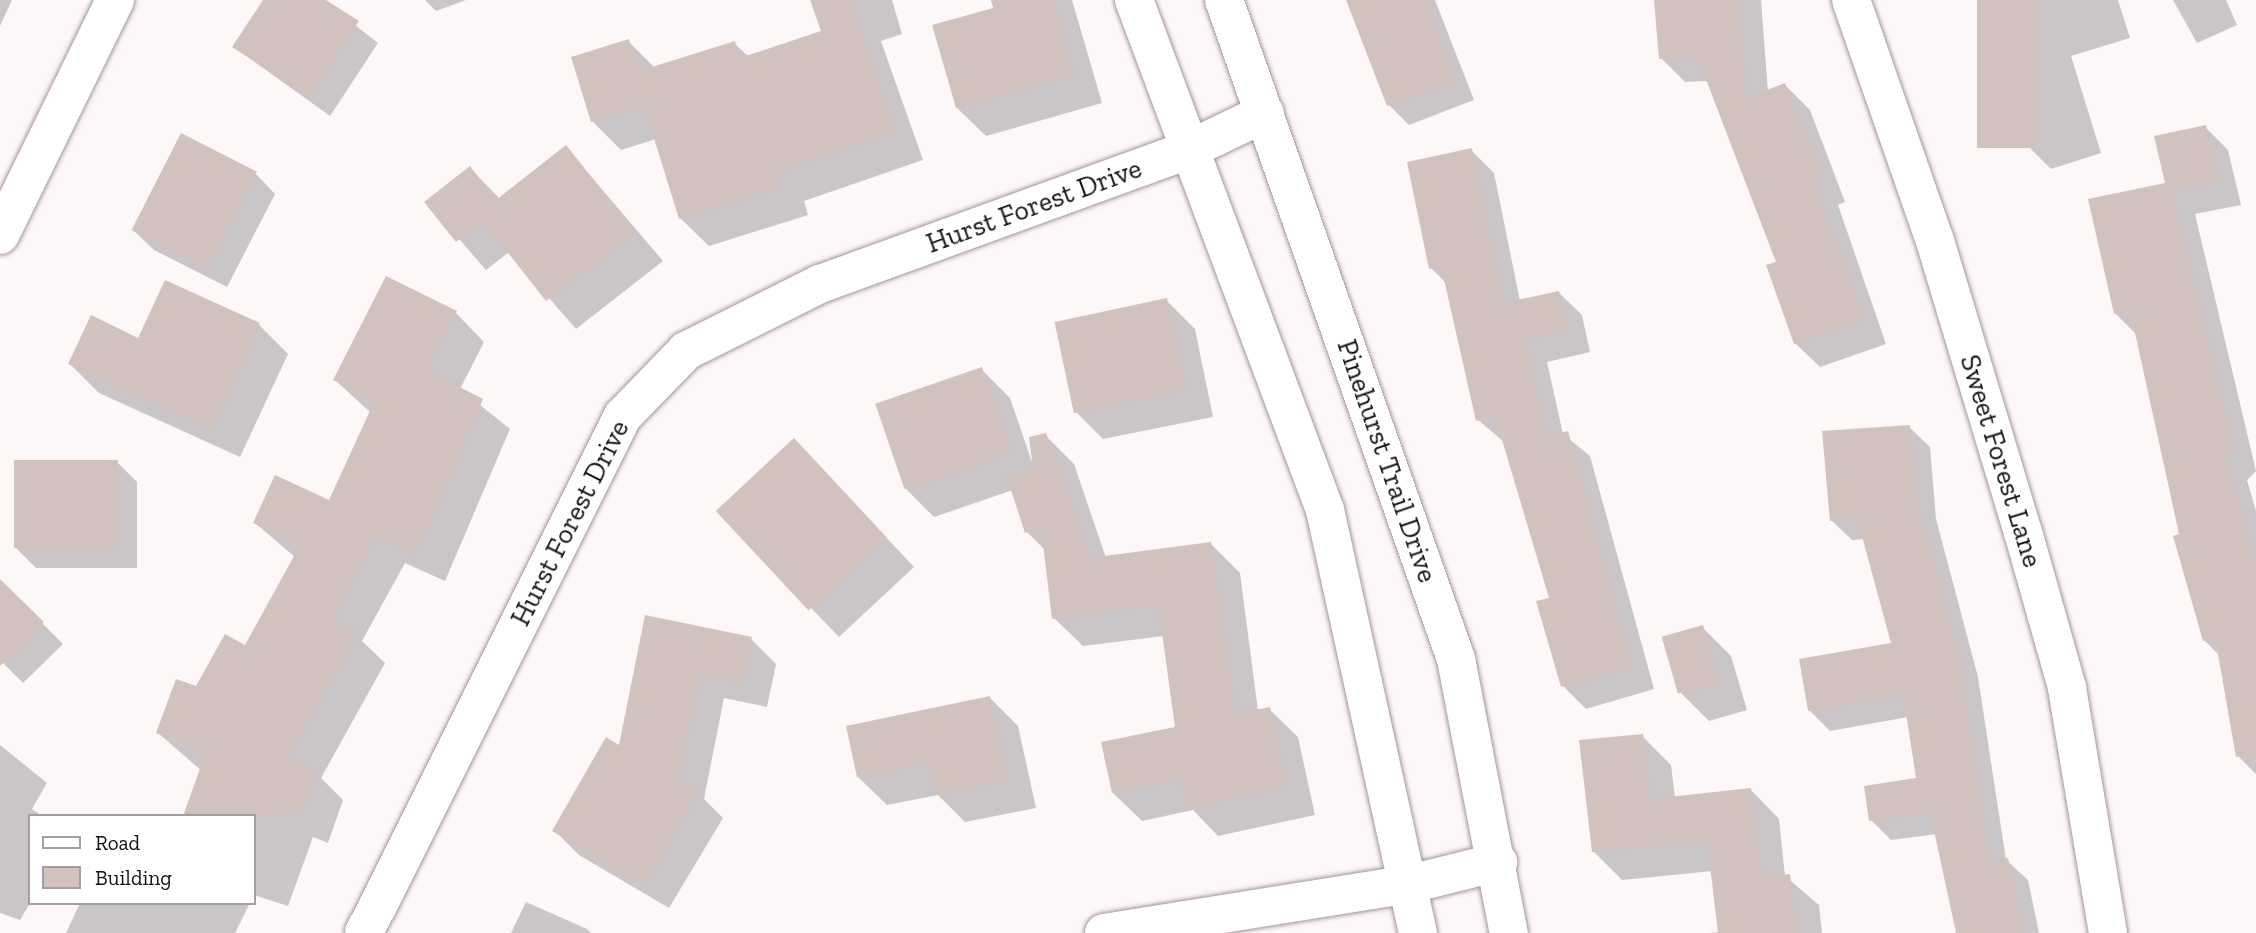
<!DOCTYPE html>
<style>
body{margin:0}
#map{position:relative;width:2256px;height:933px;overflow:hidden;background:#fdf7f8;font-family:"Zilla Slab",serif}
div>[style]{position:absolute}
.shadow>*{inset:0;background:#0003}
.building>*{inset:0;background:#d1c2be;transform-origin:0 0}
.roads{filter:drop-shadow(0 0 2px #a49598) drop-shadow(0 0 2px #a49598)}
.street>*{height:38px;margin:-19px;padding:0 19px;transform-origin:19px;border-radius:19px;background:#fff}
.secondary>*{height:38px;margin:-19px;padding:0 19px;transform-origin:19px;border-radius:19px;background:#fff}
span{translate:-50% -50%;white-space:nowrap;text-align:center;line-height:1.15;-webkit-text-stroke:5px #fff;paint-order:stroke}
.street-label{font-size:28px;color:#161012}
.legend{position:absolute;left:28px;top:814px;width:228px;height:91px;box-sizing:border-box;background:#fff;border:2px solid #a29fa0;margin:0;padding:9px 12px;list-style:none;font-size:21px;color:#161012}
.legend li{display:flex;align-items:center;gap:14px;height:35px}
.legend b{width:35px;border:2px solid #a29fa0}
</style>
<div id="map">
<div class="shadow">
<i style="clip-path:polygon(0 0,12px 0,0 26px)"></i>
<i style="clip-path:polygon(265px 0,323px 0,378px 43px,330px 116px,234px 47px)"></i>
<i style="clip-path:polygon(425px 0,466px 0,436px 11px)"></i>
<i style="clip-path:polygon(812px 0,892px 0,902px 34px,881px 41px,923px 160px,804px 201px,808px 215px,709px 246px,680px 218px,656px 139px,621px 150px,592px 121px,628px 41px,655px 68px,734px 43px,749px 57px,824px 32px)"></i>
<i style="clip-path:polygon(993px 0,1072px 0,1102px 103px,986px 136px,957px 108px,934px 26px,996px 9px)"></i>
<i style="clip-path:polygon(1348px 0,1435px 0,1474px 100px,1409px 125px,1389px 105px)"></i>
<i style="clip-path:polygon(1656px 0,1761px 0,1768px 92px,1785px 85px,1810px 110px,1845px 202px,1838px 205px,1886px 344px,1820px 367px,1795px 343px,1778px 263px,1708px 81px,1685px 82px,1661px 58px)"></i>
<i style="clip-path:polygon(1979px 0,2118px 0,2130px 38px,2071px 56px,2101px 153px,2051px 169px,2022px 140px)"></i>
<i style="clip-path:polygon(2173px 0,2226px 0,2237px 25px,2197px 43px)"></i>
<i style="clip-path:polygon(2205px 127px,2228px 150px,2241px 205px,2195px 214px,2256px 471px,2247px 480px,2256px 511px,2256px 774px,2238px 756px,2220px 656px,2204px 640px,2137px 335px,2115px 313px,2167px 185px)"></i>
<i style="clip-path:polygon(566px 147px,663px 261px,576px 329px,509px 252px,486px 270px,427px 202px,470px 168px,500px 199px)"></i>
<i style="clip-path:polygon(1471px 150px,1494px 173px,1520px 301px,1559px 293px,1582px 315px,1590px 352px,1547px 362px,1563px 434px,1590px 456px,1654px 689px,1586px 709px,1563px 686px,1551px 599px,1504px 442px,1478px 420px,1446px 283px,1431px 268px)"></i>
<i style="clip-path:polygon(255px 173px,275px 194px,227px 287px,154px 250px,133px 230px)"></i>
<i style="clip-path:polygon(1166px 300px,1195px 329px,1213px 417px,1103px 439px,1074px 410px)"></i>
<i style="clip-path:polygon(456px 313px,484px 342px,460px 389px,510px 429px,445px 581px,405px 563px,362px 641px,385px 663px,321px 778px,343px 800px,328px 843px,313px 837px,288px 906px,254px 895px,254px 816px,158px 733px,245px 647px,295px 557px,255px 523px,330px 502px,371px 413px,335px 380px)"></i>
<i style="clip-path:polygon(259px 325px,288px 354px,240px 457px,99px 393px,70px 364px,139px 340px)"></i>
<i style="clip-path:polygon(981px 369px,1010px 398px,1032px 462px,1045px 435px,1074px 464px,1106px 558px,1211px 544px,1240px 573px,1258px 711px,1269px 709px,1298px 737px,1315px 815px,1218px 836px,1193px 810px,1142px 821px,1113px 793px,1177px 728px,1164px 636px,1083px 646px,1054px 618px,1045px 550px,1027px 532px,1013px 490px,934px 517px,905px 488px)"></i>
<i style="clip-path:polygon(1909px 427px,1930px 447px,1936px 519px,1978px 677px,2006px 860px,2028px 880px,2039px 933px,1957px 933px,1937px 834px,1891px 840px,1871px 820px,1918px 780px,1908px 717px,1830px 731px,1809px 710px,1893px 644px,1865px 539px,1852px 540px,1831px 520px)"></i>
<i style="clip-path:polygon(117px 462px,137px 482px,137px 568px,36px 568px,16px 548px)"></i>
<i style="clip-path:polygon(822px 469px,914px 567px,839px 637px,811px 608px)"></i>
<i style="clip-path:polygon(0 581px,63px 644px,23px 683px,0 660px)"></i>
<i style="clip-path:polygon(647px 617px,751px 639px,776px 664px,767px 707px,724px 698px,704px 799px,723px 818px,669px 908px,579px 855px,554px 830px,620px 748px)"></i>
<i style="clip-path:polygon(1702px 627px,1731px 656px,1747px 710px,1709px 721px,1680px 692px)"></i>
<i style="clip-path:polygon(990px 698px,1018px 726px,1036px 808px,965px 822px,938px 795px,887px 805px,858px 777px)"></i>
<i style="clip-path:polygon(1642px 736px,1671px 765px,1675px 798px,1751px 790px,1779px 819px,1785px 876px,1819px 905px,1822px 933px,1709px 933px,1720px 932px,1713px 871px,1622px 880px,1593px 851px)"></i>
<i style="clip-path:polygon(0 745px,47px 783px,32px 809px,42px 816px,30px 816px,30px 903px,20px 920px,0 913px)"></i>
<i style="clip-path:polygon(526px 902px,587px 929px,591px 933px,511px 933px)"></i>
<i style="clip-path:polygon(80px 903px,250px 903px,235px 933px,66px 933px)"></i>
</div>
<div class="building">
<i style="clip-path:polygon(263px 0,326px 0,359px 21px,309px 97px,232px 47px)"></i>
<i style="clip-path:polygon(810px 0,849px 0,895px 131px,776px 172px,780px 187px,679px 219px,644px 106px,591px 122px,571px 57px,629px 39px,639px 71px,735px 41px,740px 58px,821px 31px)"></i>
<i style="clip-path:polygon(991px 0,1053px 0,1074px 75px,956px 108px,932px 25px,993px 8px)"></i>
<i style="clip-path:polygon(1346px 0,1424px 0,1455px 80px,1387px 106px)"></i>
<i style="clip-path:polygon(1654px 0,1739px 0,1746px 98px,1785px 83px,1822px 178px,1814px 181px,1863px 320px,1794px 344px,1766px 265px,1776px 262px,1697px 56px,1659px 59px)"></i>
<i style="left:1977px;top:0;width:58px;height:148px"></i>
<i style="clip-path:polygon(2206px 125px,2218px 181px,2172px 191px,2235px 454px,2225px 457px,2256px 566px,2256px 755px,2236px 757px,2215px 637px,2203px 641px,2173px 536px,2179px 534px,2130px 310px,2114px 314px,2088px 199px,2165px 183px,2154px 136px)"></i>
<i style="left:181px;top:133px;width:85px;height:109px;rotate:27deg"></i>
<i style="clip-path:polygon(566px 145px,635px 232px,546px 301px,483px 221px,456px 242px,424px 202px,470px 166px,496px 200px)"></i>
<i style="clip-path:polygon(1472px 148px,1503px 303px,1559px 291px,1568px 329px,1525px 339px,1547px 437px,1568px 431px,1632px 667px,1561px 687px,1536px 601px,1549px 598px,1495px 416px,1476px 421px,1441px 266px,1429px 269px,1407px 162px)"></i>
<i style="clip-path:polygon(386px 276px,457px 311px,426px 370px,483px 399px,416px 553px,376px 535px,331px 619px,357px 633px,287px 760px,316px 770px,299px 815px,284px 809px,282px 816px,183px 816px,206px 752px,156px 733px,176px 679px,196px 686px,225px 634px,245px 645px,300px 545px,253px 523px,275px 475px,329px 500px,374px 402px,333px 380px)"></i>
<i style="clip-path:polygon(165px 280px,260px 323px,211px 429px,68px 364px,91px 315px,138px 338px)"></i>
<i style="left:1167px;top:298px;width:93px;height:115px;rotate:78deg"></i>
<i style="left:982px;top:367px;width:90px;height:113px;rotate:71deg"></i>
<i style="clip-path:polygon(1910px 425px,1916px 497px,1959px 655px,1990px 862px,2008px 858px,2024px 933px,1956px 933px,1930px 812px,1869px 821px,1864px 786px,1916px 778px,1903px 694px,1808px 711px,1799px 659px,1891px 643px,1857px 518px,1830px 521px,1822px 431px)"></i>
<i style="clip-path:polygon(1046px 433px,1089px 558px,1211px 542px,1235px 714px,1270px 707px,1287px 786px,1188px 808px,1182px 778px,1112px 793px,1101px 742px,1175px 727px,1158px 604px,1052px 619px,1041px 527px,1025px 533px,1007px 478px,1033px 469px,1029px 437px)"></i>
<i style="left:794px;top:438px;width:136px;height:107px;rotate:47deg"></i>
<i style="left:14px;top:460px;width:104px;height:88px"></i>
<i style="clip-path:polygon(0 579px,44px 622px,0 666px)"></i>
<i style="clip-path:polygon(645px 615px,752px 637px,742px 682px,699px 674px,678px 779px,699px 791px,644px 885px,552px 831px,606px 737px,619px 745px)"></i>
<i style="left:1703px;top:625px;width:59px;height:43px;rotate:74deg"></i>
<i style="clip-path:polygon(990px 696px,1008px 780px,935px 794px,928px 763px,857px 777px,846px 726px)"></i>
<i style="clip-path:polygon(1643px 734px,1650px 799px,1751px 788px,1761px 877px,1790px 874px,1797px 933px,1718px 933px,1707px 840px,1592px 852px,1579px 740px)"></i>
</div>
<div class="roads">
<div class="street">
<i style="left:1851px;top:0;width:255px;rotate:70.8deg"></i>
<i style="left:1935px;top:241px;width:304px;rotate:73.2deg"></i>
<i style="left:2023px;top:532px;width:162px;rotate:74.2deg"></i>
<i style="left:2067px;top:688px;width:248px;rotate:80.5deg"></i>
<i style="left:0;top:235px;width:262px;rotate:-63.9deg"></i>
<i style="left:364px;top:933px;width:578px;rotate:-63.39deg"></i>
<i style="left:623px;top:416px;width:91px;rotate:-45.9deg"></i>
<i style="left:686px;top:351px;width:150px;rotate:-26.6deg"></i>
<i style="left:820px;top:284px;width:394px;rotate:-20deg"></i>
<i style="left:1190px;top:149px;width:83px;rotate:-25.6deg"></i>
<i style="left:1104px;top:933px;width:310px;rotate:-9.1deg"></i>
<i style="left:1410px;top:884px;width:91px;rotate:-14deg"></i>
</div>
<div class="secondary">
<i style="left:1134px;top:0;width:545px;rotate:69.47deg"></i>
<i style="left:1325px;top:510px;width:433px;rotate:77.6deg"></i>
<i style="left:1224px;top:0;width:699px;rotate:70.61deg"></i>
<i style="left:1456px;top:659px;width:279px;rotate:79.1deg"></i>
</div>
</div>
<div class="street-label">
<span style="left:1034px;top:206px;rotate:-20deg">Hurst Forest Drive</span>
<span style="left:1387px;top:461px;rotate:71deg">Pinehurst Trail Drive</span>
<span style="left:2001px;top:461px;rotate:73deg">Sweet Forest Lane</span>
<span style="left:570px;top:523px;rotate:-63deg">Hurst Forest Drive</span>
</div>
<ul class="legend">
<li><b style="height:9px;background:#fff"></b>Road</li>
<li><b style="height:19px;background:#d1c2be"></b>Building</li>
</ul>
</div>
